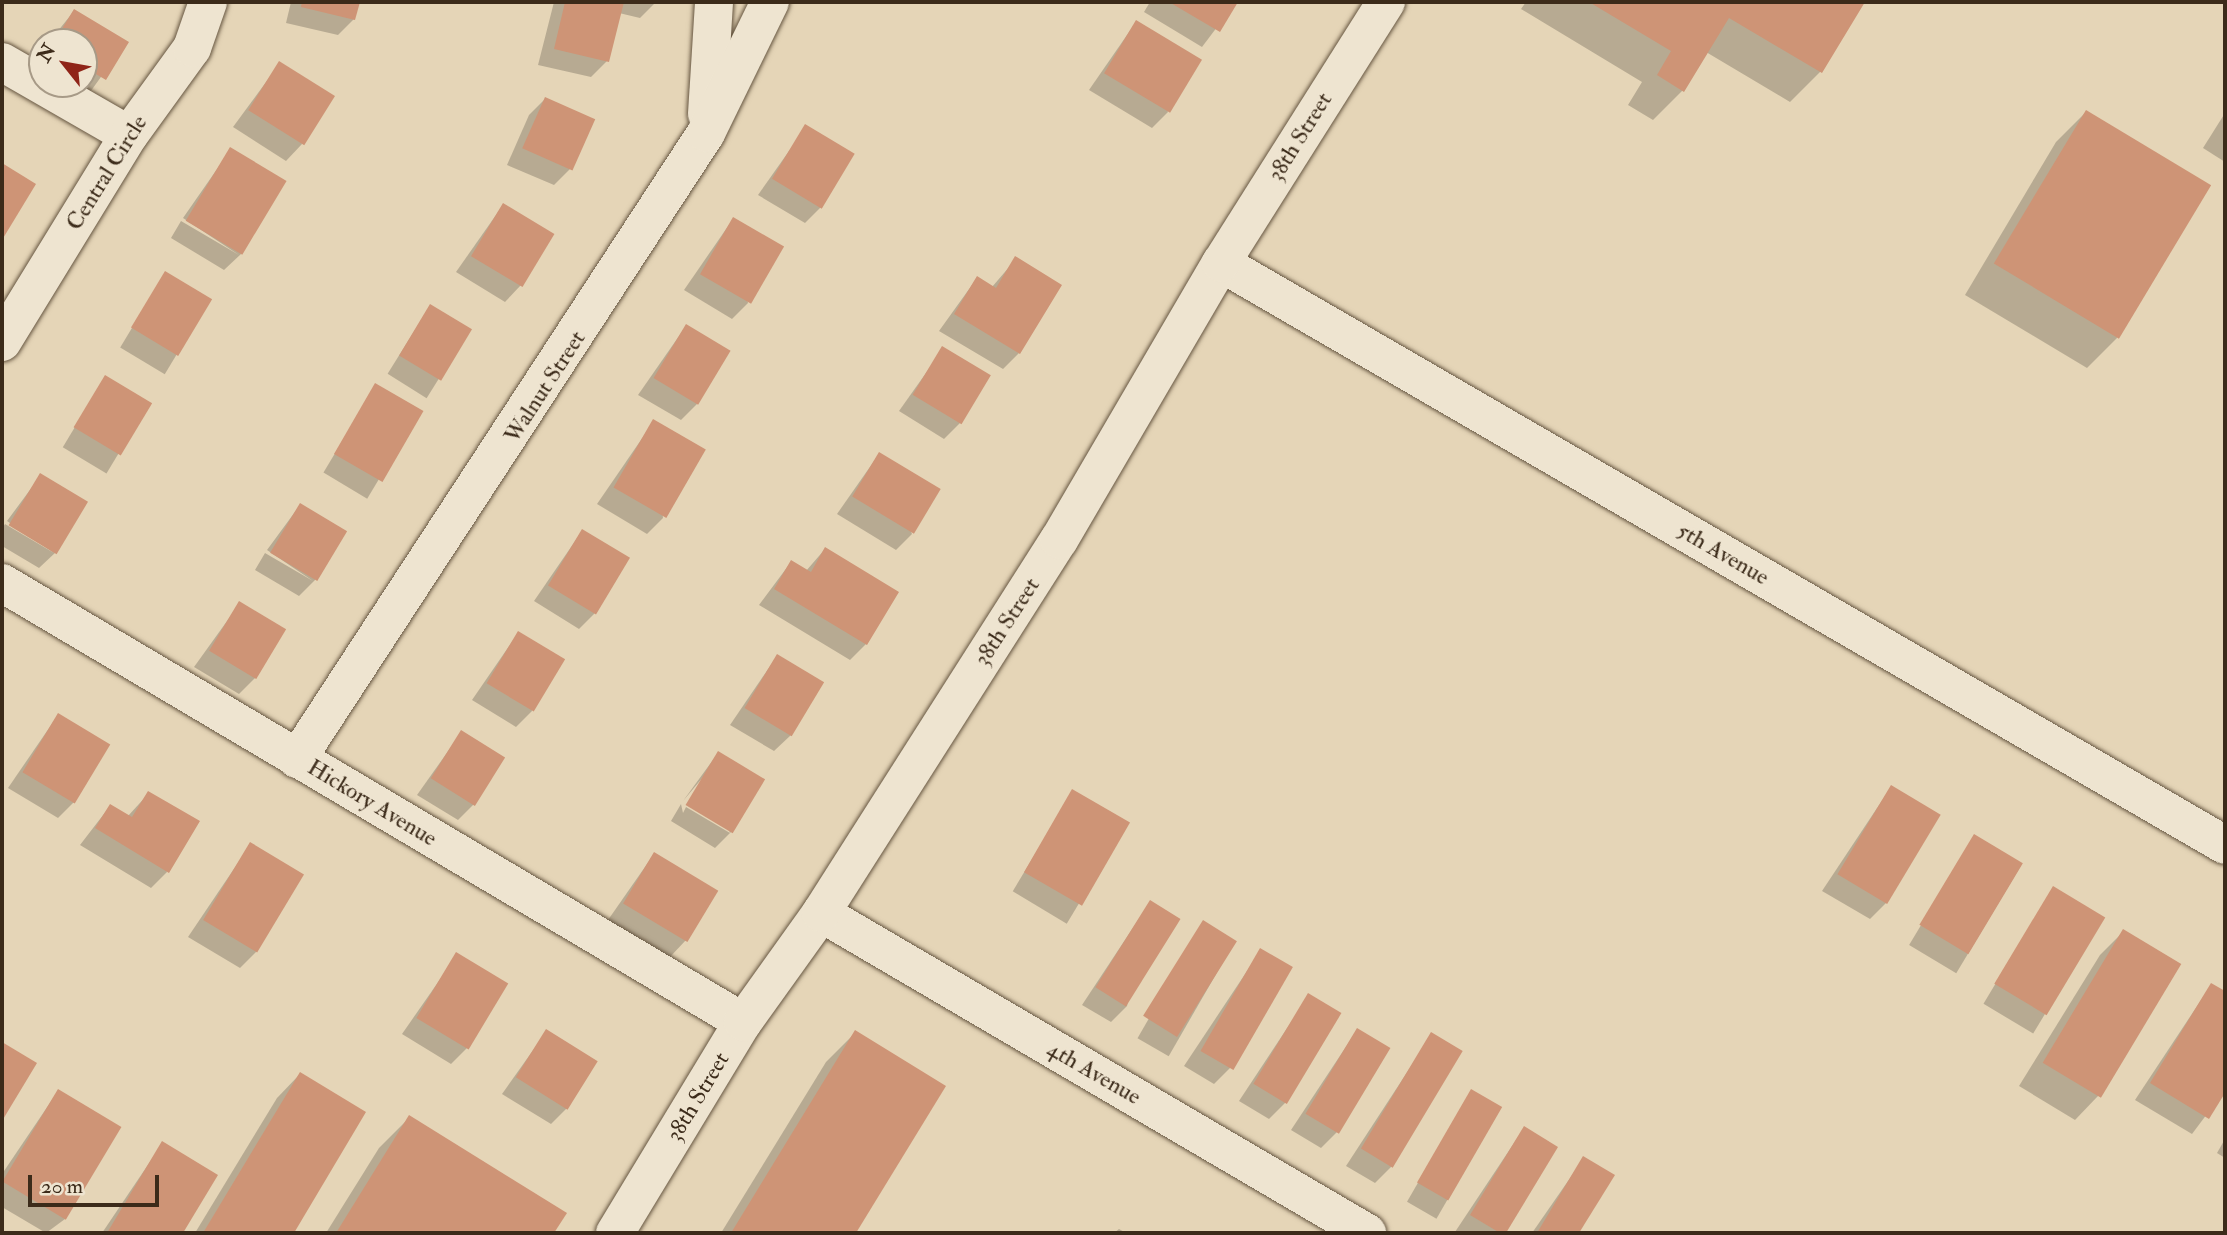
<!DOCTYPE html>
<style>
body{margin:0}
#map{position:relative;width:2227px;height:1235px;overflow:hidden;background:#e5d5b7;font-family:"IM FELL Double Pica",serif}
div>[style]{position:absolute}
.shadow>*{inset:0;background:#0003;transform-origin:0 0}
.building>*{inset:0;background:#ce9476;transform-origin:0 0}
.roads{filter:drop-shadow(0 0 2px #665641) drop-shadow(0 0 2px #665641)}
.minor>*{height:38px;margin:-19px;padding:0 19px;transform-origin:19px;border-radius:19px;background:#eee4d0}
span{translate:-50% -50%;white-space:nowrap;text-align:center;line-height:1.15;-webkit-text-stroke:5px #eee4d0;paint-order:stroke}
.street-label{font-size:23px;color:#3c2b1a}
.frame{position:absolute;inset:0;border:4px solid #3c2b1a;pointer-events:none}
.north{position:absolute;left:28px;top:28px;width:70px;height:70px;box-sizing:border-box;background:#eee4d0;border:2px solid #a79a87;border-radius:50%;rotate:301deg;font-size:19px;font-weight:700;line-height:28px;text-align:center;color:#3c2b1a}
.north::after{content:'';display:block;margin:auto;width:24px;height:32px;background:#8f2418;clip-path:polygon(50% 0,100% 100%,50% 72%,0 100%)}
.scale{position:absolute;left:28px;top:1175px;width:131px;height:32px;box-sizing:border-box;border:4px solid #3c2b1a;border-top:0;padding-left:9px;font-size:21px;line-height:24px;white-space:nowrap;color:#3c2b1a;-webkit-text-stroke:5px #eee4d0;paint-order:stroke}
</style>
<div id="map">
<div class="shadow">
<i style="clip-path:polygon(291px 2px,358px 2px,354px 19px,338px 35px,286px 23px)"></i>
<i style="clip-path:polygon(554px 2px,656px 2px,640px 18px,619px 13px,607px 61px,591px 77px,538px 65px)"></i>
<i style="clip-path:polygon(1150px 2px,1236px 2px,1202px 47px,1144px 12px)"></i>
<i style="clip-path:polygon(1526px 2px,1863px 2px,1820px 72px,1790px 102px,1706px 52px,1683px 90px,1653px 120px,1628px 105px,1642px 82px,1521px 9px)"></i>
<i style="clip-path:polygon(74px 11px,126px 42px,88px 95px,70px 84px,84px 84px,84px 42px,49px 42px)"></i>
<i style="clip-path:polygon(1136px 22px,1168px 112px,1152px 128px,1089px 90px)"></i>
<i style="clip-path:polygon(280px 63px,302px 144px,286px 161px,233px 127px)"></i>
<i style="clip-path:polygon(545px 99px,570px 169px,554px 185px,507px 165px,529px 115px)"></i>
<i style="clip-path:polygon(2086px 112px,2117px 338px,2087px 368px,1965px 295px,2056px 142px)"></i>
<i style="clip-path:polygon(2225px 113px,2225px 162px,2203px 148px)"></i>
<i style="clip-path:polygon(806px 127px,821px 207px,805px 223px,758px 195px)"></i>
<i style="clip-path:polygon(231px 149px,284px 182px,241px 254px,224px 270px,171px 238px,181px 221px,239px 255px,183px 218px)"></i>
<i style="clip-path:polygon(503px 205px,521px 285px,505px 302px,456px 272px)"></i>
<i style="clip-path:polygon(733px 219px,748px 303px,732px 319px,684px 290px)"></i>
<i style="clip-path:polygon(1016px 259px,1019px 353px,1003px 369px,939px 331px,977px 278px,992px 287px)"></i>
<i style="left:165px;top:273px;width:52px;height:87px;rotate:31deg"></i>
<i style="left:430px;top:306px;width:46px;height:80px;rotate:32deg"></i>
<i style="clip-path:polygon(686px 326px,697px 404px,681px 420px,638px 395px)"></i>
<i style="clip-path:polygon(943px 349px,960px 423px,944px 439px,899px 411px)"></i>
<i style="left:105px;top:377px;width:51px;height:82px;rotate:31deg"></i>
<i style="left:376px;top:385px;width:51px;height:102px;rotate:31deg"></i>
<i style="clip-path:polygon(654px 421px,663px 518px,647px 534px,597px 504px)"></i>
<i style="clip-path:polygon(879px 454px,912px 534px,896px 550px,837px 514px)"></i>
<i style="clip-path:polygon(41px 475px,85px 502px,56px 552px,39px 568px,2px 546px,2px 529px,5px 524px,54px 553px,7px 521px)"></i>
<i style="clip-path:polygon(300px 505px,344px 532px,315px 580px,299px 596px,255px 570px,265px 553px,313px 581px,267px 550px)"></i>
<i style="clip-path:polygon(582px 531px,595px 613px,579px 629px,534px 601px)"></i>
<i style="clip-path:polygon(825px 549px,866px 644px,850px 660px,759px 605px,791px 562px,806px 571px)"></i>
<i style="clip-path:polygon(240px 603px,255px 678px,239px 694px,194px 667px)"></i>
<i style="clip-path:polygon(518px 633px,532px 711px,516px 727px,472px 700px)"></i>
<i style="clip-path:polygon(777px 656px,791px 735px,774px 751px,730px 725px)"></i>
<i style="clip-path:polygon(58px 715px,74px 802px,58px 818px,8px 788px)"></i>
<i style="clip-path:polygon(461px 733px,474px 804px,458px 820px,417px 795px)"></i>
<i style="clip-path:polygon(718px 753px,731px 832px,715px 848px,671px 821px,681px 804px,683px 813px,686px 807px,730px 833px,709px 770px,683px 801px)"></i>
<i style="clip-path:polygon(1891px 787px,1886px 903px,1870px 919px,1822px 891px)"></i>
<i style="left:1073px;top:791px;width:63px;height:117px;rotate:31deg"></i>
<i style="clip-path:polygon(149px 793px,167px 872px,151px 888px,80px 845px,110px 806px,128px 816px)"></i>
<i style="left:1974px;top:837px;width:55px;height:126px;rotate:31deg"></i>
<i style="clip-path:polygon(250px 845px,256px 952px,240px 968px,188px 937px)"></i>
<i style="clip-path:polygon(654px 854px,686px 940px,670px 957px,608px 920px)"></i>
<i style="left:2053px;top:888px;width:58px;height:135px;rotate:31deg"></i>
<i style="clip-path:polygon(1150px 902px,1127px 1006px,1111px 1022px,1082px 1005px)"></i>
<i style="left:1204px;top:923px;width:36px;height:133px;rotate:30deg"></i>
<i style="clip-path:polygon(2124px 931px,2179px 965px,2098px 1096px,2075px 1120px,2019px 1086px,2100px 955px)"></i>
<i style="clip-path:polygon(1261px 950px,1230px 1068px,1214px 1084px,1184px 1066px)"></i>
<i style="clip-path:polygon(457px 955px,467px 1048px,451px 1064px,402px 1034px)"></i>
<i style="clip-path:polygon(2211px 985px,2225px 993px,2225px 1090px,2192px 1134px,2135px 1100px)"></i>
<i style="clip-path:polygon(1309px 995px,1285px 1103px,1269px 1119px,1239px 1101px)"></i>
<i style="clip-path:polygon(1357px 1030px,1337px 1132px,1321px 1148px,1291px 1130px)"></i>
<i style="clip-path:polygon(546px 1032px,567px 1108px,551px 1124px,502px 1094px)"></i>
<i style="clip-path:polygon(856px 1032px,944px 1086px,854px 1233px,721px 1233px,826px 1062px)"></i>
<i style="clip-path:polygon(1432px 1034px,1391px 1167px,1375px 1183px,1346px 1166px)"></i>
<i style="clip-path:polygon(300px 1074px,364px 1112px,291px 1233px,195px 1233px,277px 1098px)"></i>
<i style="clip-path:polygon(58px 1091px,65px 1219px,46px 1233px,2px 1207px,2px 1174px)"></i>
<i style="left:1471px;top:1091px;width:34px;height:128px;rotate:30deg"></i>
<i style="clip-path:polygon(409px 1118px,565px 1213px,552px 1233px,326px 1233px,379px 1148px)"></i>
<i style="clip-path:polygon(1524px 1128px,1556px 1147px,1504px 1233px,1455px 1232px)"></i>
<i style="clip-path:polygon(2225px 1139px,2225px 1158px,2217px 1153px)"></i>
<i style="clip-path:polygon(162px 1144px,216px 1176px,181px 1233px,102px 1233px)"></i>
<i style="clip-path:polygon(1584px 1158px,1612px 1175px,1577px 1233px,1532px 1233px)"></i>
<i style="clip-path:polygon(1119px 1229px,1126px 1233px,1114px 1233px)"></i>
</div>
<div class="building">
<i style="clip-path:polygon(302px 2px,360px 2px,355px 20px,301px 7px)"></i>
<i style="clip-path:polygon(565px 2px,624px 2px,609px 62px,554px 49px)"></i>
<i style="clip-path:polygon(1169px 2px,1238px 2px,1220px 32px)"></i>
<i style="clip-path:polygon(1589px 2px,1865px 2px,1822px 73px,1729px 18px,1684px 92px,1657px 75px,1671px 51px)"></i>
<i style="clip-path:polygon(74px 9px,129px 42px,106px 80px,84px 67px,84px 42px,54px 42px)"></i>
<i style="left:1136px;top:20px;width:77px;height:62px;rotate:31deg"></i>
<i style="left:279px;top:61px;width:66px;height:58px;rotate:32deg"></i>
<i style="left:545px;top:97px;width:55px;height:56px;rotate:24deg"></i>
<i style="left:2086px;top:110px;width:146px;height:179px;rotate:31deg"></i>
<i style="left:805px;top:124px;width:58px;height:64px;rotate:31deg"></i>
<i style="left:230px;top:147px;width:66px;height:86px;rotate:31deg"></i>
<i style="clip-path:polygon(2px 163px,36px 184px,2px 240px)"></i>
<i style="left:503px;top:203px;width:60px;height:62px;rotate:31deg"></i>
<i style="left:733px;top:217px;width:59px;height:66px;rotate:30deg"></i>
<i style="clip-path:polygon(1015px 256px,1062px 285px,1020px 354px,954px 314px,977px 276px,996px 288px)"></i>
<i style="left:165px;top:271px;width:55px;height:66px;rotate:31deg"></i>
<i style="left:430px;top:304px;width:49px;height:60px;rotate:31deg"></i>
<i style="left:686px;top:324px;width:52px;height:63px;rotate:31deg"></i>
<i style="left:942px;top:346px;width:57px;height:57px;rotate:31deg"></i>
<i style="left:105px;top:375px;width:55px;height:61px;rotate:31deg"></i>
<i style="left:375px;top:383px;width:56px;height:82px;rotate:30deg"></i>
<i style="left:653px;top:419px;width:61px;height:79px;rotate:30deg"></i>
<i style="left:879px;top:452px;width:72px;height:52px;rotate:31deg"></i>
<i style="left:40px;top:473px;width:56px;height:61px;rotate:31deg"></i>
<i style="left:300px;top:503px;width:55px;height:58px;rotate:31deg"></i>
<i style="left:582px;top:529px;width:56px;height:66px;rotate:31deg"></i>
<i style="clip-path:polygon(825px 547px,899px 592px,867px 645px,774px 589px,791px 560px,811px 572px)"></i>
<i style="left:239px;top:601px;width:55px;height:58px;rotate:31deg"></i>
<i style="left:518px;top:631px;width:55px;height:61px;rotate:31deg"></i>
<i style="left:777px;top:654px;width:55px;height:63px;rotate:31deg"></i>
<i style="left:58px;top:713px;width:61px;height:69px;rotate:31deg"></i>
<i style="left:461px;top:730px;width:52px;height:57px;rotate:32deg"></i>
<i style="left:718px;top:751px;width:55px;height:63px;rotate:31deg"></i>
<i style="left:1891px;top:785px;width:58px;height:104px;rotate:31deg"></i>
<i style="left:1072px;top:789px;width:67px;height:96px;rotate:30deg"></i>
<i style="clip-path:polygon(148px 791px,200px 821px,169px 873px,95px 828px,110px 804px,132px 817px)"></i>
<i style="left:1974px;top:834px;width:57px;height:106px;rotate:31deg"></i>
<i style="left:250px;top:842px;width:63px;height:91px;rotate:31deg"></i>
<i style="left:654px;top:852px;width:75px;height:60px;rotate:31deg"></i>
<i style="left:2053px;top:886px;width:61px;height:114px;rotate:31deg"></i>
<i style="left:1150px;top:900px;width:36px;height:103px;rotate:32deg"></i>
<i style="left:1203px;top:920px;width:40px;height:113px;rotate:32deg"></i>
<i style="left:2123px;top:929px;width:68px;height:156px;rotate:31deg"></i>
<i style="left:1260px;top:948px;width:38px;height:119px;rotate:30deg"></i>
<i style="left:456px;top:952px;width:61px;height:77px;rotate:31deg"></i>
<i style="clip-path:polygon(2211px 983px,2225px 991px,2225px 1093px,2209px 1119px,2150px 1083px)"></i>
<i style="left:1308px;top:993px;width:39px;height:106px;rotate:31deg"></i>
<i style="left:1357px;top:1028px;width:39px;height:100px;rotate:31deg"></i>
<i style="left:546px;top:1029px;width:61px;height:57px;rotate:32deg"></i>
<i style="clip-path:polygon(855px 1030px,946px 1086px,856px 1233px,731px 1233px)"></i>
<i style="left:1431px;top:1032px;width:37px;height:136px;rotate:31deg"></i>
<i style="clip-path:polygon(2px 1042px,37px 1063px,2px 1121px)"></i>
<i style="clip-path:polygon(300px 1072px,366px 1112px,294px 1233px,203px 1233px)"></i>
<i style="left:58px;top:1089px;width:74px;height:108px;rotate:31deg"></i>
<i style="left:1471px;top:1089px;width:36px;height:108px;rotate:30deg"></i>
<i style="clip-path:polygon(409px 1115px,567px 1213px,554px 1233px,336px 1233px)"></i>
<i style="clip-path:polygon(1524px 1126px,1558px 1147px,1506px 1233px,1500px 1233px,1470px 1215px)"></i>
<i style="clip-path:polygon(162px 1141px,218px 1175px,183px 1233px,107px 1233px)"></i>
<i style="clip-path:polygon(1583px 1156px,1615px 1175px,1579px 1233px,1537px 1233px)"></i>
</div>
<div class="roads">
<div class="minor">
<i style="left:2px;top:62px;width:146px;rotate:29.9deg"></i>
<i style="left:707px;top:114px;width:112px;rotate:-86.4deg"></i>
<i style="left:1221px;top:263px;width:1160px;rotate:30.1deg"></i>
<i style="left:2px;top:342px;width:243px;rotate:-58.5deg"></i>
<i style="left:129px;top:135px;width:107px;rotate:-54.1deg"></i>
<i style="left:192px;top:48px;width:49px;rotate:-70.8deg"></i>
<i style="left:2px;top:583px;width:861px;rotate:30.64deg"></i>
<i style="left:297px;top:759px;width:748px;rotate:-56.84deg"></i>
<i style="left:706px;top:133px;width:146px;rotate:-64deg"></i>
<i style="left:821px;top:913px;width:633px;rotate:30.37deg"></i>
<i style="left:615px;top:1233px;width:247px;rotate:-58.8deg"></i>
<i style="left:743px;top:1022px;width:134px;rotate:-54.4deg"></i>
<i style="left:821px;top:913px;width:442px;rotate:-57.5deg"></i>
<i style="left:1059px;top:540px;width:321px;rotate:-59.7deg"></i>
<i style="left:1221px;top:263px;width:309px;rotate:-57.7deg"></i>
</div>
</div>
<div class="street-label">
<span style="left:1300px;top:137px;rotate:-58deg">38th Street</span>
<span style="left:107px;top:173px;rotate:-58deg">Central Circle</span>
<span style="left:545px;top:387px;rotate:-57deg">Walnut Street</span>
<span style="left:1723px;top:554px;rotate:30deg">5th Avenue</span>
<span style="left:1007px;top:622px;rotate:-57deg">38th Street</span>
<span style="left:372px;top:803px;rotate:31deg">Hickory Avenue</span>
<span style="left:1094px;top:1073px;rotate:30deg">4th Avenue</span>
<span style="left:698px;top:1097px;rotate:-59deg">38th Street</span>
</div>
<div class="frame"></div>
<div class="north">N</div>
<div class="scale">20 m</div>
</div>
